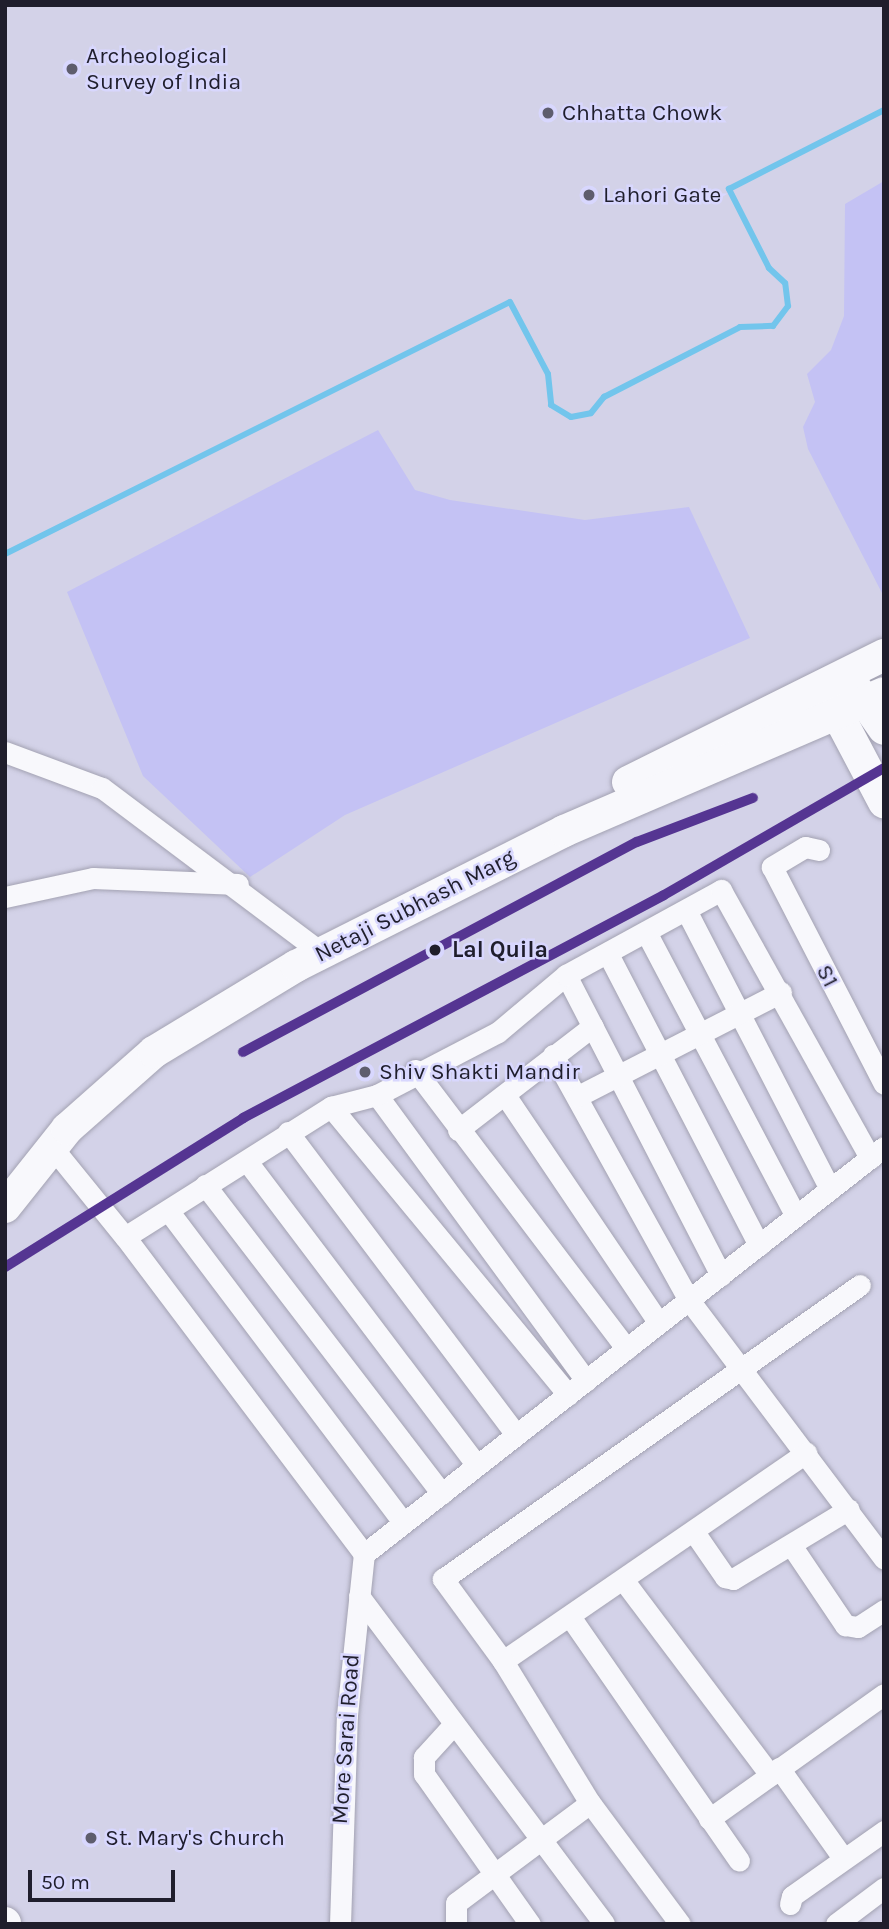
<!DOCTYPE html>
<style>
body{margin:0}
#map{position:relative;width:889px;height:1929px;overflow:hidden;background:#d3d2e8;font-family:Karla,sans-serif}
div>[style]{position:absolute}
.green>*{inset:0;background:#c4c2f4}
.stream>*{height:6px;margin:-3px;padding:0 3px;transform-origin:3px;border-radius:3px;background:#72c5ec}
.roads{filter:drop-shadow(0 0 2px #a3a2b2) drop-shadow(0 0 2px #a3a2b2)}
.street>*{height:21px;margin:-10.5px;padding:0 10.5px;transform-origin:10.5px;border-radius:10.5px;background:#f8f8fc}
.secondary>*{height:32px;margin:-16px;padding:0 16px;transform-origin:16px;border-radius:16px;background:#f8f8fc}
.metro-1>*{height:10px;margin:-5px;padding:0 5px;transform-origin:5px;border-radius:5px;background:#553592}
.dots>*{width:19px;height:19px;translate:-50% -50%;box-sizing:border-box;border:4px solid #d8d7fe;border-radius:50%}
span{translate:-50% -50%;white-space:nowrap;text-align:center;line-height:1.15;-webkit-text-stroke:5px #d8d7fe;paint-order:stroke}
.poi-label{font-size:23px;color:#1f1e2c}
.left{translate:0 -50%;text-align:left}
.street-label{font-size:23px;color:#1f1e2c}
.stop-label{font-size:23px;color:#1f1e2c;font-weight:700}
.frame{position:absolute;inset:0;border:7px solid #1f1e2c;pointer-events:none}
.scale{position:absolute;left:28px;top:1870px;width:147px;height:32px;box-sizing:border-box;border:4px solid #1f1e2c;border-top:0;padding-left:9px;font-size:21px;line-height:24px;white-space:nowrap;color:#1f1e2c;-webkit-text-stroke:5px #d8d7fe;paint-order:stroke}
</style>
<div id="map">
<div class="green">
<i style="clip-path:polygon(884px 181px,884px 597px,808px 449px,803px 427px,815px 402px,807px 374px,831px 350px,844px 316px,845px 204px)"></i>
<i style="clip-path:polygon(378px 430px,415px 490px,450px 500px,585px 520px,689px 507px,750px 638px,345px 815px,250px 877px,143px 776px,67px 592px)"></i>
</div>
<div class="stream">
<i style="left:5px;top:554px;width:564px;rotate:-26.52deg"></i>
<i style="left:510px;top:302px;width:81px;rotate:62.2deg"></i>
<i style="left:548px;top:374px;width:31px;rotate:84deg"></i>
<i style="left:551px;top:405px;width:23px;rotate:31deg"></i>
<i style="left:571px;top:417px;width:20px;rotate:-11deg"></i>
<i style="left:591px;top:413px;width:21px;rotate:-51deg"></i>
<i style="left:604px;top:397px;width:153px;rotate:-27.2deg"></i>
<i style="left:740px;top:327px;width:33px;rotate:-2deg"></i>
<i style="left:773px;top:326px;width:25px;rotate:-53deg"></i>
<i style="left:788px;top:306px;width:23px;rotate:-97deg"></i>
<i style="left:785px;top:283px;width:22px;rotate:-137deg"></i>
<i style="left:769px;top:268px;width:89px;rotate:-116.9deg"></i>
<i style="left:729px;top:189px;width:174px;rotate:-27deg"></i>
</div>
<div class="roads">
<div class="street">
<i style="left:5px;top:752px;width:103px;rotate:20.4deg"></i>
<i style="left:102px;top:788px;width:261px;rotate:36.9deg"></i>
<i style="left:819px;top:850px;width:14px;rotate:-168deg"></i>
<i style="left:805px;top:847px;width:39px;rotate:149deg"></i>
<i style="left:772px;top:867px;width:244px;rotate:62.7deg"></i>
<i style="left:5px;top:897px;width:90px;rotate:-12.2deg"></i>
<i style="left:93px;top:878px;width:145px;rotate:2.4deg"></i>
<i style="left:687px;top:912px;width:312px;rotate:62.7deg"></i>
<i style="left:646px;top:932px;width:321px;rotate:62.2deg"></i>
<i style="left:608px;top:954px;width:328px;rotate:62.6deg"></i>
<i style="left:566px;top:975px;width:338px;rotate:62.7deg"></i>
<i style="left:553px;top:1055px;width:280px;rotate:61deg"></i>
<i style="left:689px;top:1300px;width:324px;rotate:53deg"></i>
<i style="left:415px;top:1070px;width:350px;rotate:52.8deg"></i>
<i style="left:377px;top:1095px;width:354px;rotate:53.8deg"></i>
<i style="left:505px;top:1095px;width:275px;rotate:56deg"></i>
<i style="left:578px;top:1096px;width:228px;rotate:-27.1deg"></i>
<i style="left:331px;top:1107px;width:373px;rotate:50.5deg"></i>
<i style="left:458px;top:1130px;width:170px;rotate:-37.6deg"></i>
<i style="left:288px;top:1132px;width:379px;rotate:53deg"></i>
<i style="left:52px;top:1147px;width:116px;rotate:51deg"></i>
<i style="left:249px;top:1164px;width:378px;rotate:52.9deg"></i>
<i style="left:205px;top:1185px;width:389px;rotate:52.5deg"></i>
<i style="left:170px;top:1213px;width:388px;rotate:53deg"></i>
<i style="left:694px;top:1532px;width:55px;rotate:55.4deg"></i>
<i style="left:725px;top:1577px;width:8px;rotate:14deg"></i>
<i style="left:733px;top:1579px;width:135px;rotate:-31.1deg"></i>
<i style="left:791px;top:1545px;width:97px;rotate:56deg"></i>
<i style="left:845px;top:1625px;width:13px;rotate:9deg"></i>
<i style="left:858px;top:1627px;width:31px;rotate:-33deg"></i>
<i style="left:364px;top:1554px;width:397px;rotate:-127deg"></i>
<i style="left:125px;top:1237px;width:244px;rotate:-32.3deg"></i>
<i style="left:331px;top:1107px;width:48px;rotate:-14.6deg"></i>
<i style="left:377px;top:1095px;width:136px;rotate:-27.5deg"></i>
<i style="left:498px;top:1032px;width:89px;rotate:-40deg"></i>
<i style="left:566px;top:975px;width:177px;rotate:-28.7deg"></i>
<i style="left:721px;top:890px;width:307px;rotate:60.9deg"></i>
<i style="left:364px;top:1554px;width:660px;rotate:-38.05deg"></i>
<i style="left:624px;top:1581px;width:243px;rotate:53deg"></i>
<i style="left:359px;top:1596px;width:409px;rotate:53.2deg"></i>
<i style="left:571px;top:1618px;width:295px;rotate:55.3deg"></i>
<i style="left:503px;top:1661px;width:368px;rotate:-34.5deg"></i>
<i style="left:454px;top:1724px;width:45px;rotate:132.3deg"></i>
<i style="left:424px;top:1757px;width:17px;rotate:90deg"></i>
<i style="left:424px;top:1774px;width:184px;rotate:54.8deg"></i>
<i style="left:779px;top:1768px;width:110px;rotate:54.6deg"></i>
<i style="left:709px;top:1819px;width:215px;rotate:-35.5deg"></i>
<i style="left:790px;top:1904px;width:8px;rotate:-76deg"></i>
<i style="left:792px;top:1896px;width:113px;rotate:-35.2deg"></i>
<i style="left:340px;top:1924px;width:209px;rotate:-88.1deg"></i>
<i style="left:347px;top:1715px;width:162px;rotate:-84deg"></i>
<i style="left:456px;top:1924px;width:21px;rotate:-90deg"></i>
<i style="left:456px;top:1903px;width:167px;rotate:-36.7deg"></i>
<i style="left:680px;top:1924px;width:151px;rotate:-126.6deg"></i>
<i style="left:590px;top:1803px;width:167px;rotate:-121.5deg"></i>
<i style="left:503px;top:1661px;width:102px;rotate:-126.2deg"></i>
<i style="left:443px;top:1579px;width:510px;rotate:-35.19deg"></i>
<i style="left:836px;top:1924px;width:60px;rotate:-36.9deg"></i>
</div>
<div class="secondary">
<i style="left:854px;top:686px;width:52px;rotate:55.1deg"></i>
<i style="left:838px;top:692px;width:21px;rotate:93deg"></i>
<i style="left:837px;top:713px;width:101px;rotate:62.2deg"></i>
<i style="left:628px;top:782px;width:286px;rotate:-26.4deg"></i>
<i style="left:5px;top:1207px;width:100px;rotate:-51.5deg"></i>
<i style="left:67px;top:1129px;width:116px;rotate:-41.5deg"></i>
<i style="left:154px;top:1052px;width:166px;rotate:-31.2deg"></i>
<i style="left:296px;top:966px;width:300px;rotate:-26.7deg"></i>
<i style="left:564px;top:831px;width:348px;rotate:-23.3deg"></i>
<i style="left:5px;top:1923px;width:1px;rotate:90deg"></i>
</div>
</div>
<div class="metro-1">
<i style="left:243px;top:1052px;width:446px;rotate:-28.1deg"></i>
<i style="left:637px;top:842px;width:124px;rotate:-20.8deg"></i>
<i style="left:5px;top:1267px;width:281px;rotate:-32deg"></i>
<i style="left:243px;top:1118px;width:476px;rotate:-27.9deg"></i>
<i style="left:664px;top:895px;width:254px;rotate:-30deg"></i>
</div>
<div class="dots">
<i style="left:72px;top:69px;background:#5e5d6e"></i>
<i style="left:548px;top:113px;background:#5e5d6e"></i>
<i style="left:589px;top:195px;background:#5e5d6e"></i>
<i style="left:435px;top:950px;background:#1f1e2c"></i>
<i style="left:365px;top:1072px;background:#5e5d6e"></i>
<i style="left:91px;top:1838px;background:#5e5d6e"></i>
</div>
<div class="poi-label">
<span class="left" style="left:86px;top:69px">Archeological<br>Survey of India</span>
<span class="left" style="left:562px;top:113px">Chhatta Chowk</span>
<span class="left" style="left:603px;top:195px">Lahori Gate</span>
<span class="left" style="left:379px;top:1072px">Shiv Shakti Mandir</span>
<span class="left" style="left:105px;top:1838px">St. Mary's Church</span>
</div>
<div class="street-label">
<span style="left:415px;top:906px;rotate:-27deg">Netaji Subhash Marg</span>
<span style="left:827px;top:976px;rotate:63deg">S1</span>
<span style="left:346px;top:1739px;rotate:-86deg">More Sarai Road</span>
</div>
<div class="stop-label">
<span class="left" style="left:452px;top:950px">Lal Quila</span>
</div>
<div class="frame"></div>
<div class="scale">50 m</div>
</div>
